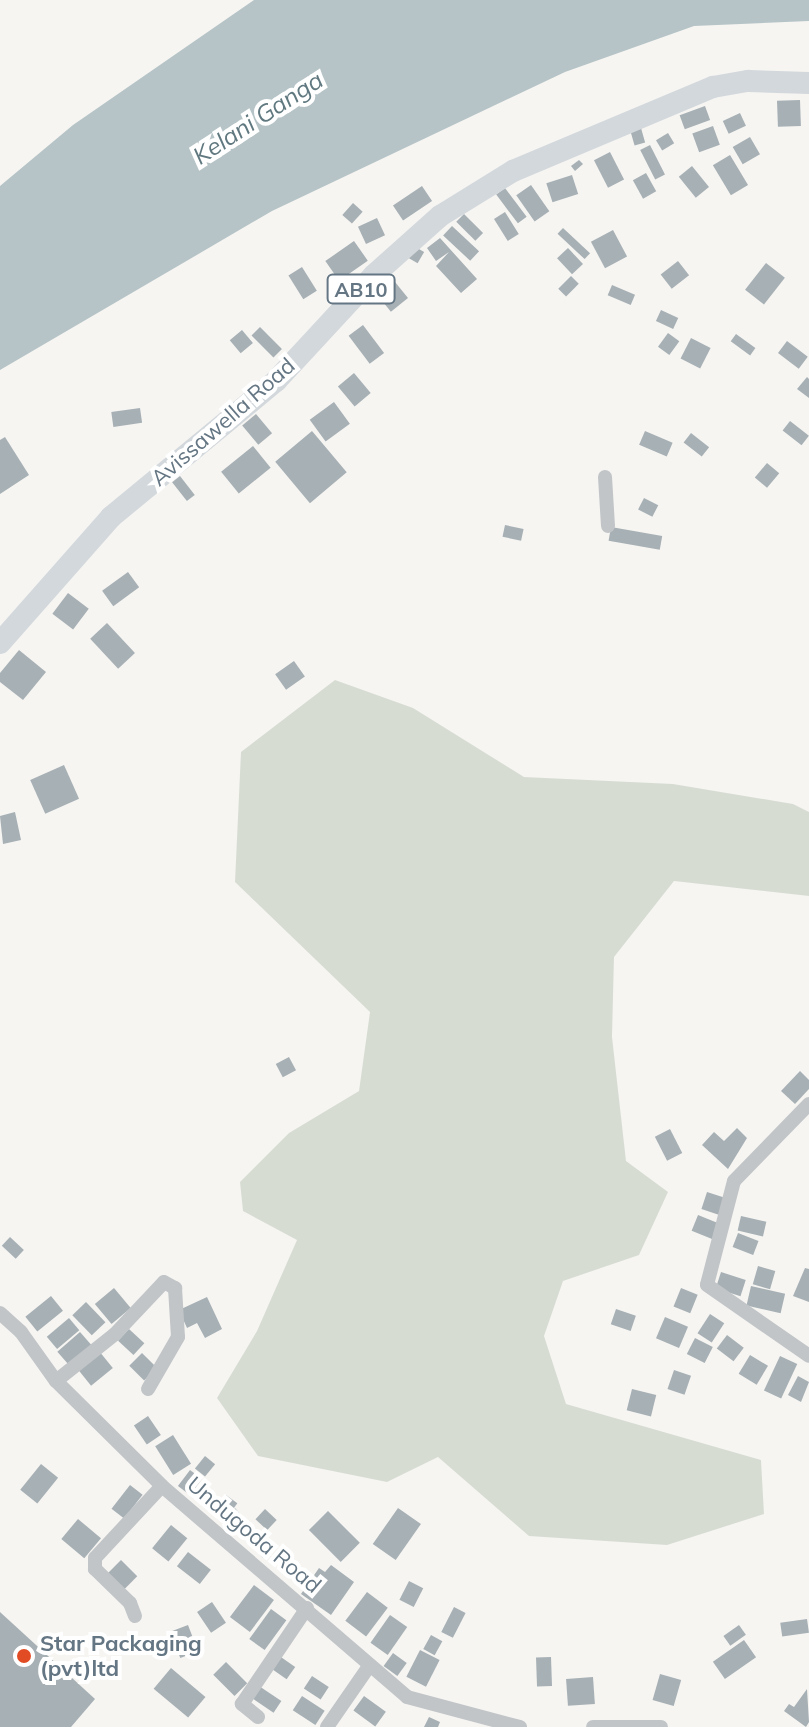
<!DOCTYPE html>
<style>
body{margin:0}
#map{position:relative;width:809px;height:1727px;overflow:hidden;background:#f6f5f2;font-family:Mulish,sans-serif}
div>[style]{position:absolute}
.green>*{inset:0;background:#d7dcd3}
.water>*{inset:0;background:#b6c4c7}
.building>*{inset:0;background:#a7b0b5;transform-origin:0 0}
.street>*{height:14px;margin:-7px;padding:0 7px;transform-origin:7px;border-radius:7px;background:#c1c5c8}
.primary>*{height:22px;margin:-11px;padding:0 11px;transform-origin:11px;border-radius:11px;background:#d3d8dc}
.dots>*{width:22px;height:22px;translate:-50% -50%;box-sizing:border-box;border:4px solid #fff;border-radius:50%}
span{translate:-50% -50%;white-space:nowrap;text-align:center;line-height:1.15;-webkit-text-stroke:8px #fff;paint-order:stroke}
.shield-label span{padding:2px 6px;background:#fff;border:2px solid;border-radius:6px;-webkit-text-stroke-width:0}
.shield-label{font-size:20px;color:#647683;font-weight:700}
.street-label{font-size:22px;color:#647683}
.poi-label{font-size:22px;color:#647683;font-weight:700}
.left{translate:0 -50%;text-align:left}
.water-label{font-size:24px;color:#60787f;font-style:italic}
</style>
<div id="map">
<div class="green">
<i style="clip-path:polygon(335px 680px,413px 708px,524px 777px,673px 784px,793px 804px,809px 812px,809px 896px,674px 881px,614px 957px,612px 1037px,626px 1161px,668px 1192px,639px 1255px,563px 1281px,544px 1336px,566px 1404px,761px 1460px,764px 1514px,667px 1545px,529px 1536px,438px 1457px,387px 1482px,258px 1456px,217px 1398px,257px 1331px,297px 1240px,243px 1211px,240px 1182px,289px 1133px,359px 1091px,370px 1012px,235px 882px,241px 752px)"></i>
</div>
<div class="water">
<i style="clip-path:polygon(254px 0,809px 0,809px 21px,694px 26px,565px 72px,272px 211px,0 370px,0 186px,73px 125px)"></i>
</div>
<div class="building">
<i style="left:800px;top:100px;width:26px;height:23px;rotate:88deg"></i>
<i style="left:705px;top:106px;width:15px;height:27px;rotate:70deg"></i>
<i style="left:740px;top:113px;width:14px;height:19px;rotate:65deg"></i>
<i style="left:713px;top:126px;width:20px;height:22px;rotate:70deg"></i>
<i style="left:641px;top:128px;width:15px;height:11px;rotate:74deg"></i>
<i style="left:668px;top:133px;width:12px;height:14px;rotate:59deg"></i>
<i style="left:750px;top:137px;width:20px;height:20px;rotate:60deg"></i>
<i style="left:650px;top:145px;width:33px;height:11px;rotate:63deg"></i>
<i style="left:610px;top:152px;width:31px;height:18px;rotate:63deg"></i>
<i style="left:730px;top:155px;width:35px;height:20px;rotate:59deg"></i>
<i style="clip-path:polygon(579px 160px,583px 164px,575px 171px,571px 166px)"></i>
<i style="left:692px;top:166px;width:27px;height:17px;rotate:51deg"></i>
<i style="left:646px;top:173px;width:21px;height:15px;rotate:61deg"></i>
<i style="left:572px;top:175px;width:20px;height:27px;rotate:72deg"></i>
<i style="left:531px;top:185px;width:32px;height:18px;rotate:55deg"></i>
<i style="left:422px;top:186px;width:18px;height:35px;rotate:56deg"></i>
<i style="left:505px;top:188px;width:36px;height:11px;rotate:53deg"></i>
<i style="left:353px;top:203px;width:13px;height:16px;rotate:42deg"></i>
<i style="left:505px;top:212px;width:26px;height:13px;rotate:58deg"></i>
<i style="left:464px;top:214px;width:27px;height:11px;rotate:45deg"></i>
<i style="left:377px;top:218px;width:19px;height:21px;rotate:65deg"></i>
<i style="left:452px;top:226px;width:37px;height:13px;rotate:43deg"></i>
<i style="left:563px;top:228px;width:37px;height:8px;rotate:43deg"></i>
<i style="left:613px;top:230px;width:30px;height:25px;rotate:62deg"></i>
<i style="clip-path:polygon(440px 238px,477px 279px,461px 293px,436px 266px,449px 252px,436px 261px,427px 248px)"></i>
<i style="left:354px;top:241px;width:24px;height:35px;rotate:55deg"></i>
<i style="left:412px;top:245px;width:14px;height:13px;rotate:30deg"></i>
<i style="left:568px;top:248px;width:22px;height:15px;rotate:47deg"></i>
<i style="left:678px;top:261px;width:18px;height:22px;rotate:52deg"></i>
<i style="left:766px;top:263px;width:24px;height:34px;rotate:38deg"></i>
<i style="left:302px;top:267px;width:28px;height:16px;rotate:58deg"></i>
<i style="left:571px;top:276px;width:11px;height:18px;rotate:45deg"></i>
<i style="left:391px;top:277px;width:27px;height:22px;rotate:51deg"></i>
<i style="left:612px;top:285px;width:25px;height:11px;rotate:23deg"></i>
<i style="left:661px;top:310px;width:19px;height:12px;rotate:25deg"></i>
<i style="left:363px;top:325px;width:35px;height:18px;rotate:53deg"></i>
<i style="left:260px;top:327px;width:31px;height:12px;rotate:45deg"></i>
<i style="left:242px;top:330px;width:17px;height:16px;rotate:50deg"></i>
<i style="left:668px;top:333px;width:14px;height:17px;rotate:36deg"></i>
<i style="left:736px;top:334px;width:24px;height:9px;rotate:36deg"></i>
<i style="left:691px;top:338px;width:22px;height:23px;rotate:27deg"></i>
<i style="left:787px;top:341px;width:26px;height:15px;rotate:37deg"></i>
<i style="left:354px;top:373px;width:26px;height:21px;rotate:50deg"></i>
<i style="clip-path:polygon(807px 377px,809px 379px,809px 398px,797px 389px)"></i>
<i style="left:334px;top:402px;width:27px;height:30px;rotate:54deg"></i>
<i style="left:140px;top:408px;width:15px;height:29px;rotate:82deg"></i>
<i style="left:256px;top:414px;width:25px;height:18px;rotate:50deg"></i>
<i style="left:790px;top:421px;width:24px;height:12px;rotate:38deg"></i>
<i style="left:312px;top:431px;width:54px;height:48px;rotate:50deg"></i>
<i style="left:645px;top:431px;width:30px;height:15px;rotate:23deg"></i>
<i style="left:691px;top:433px;width:23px;height:12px;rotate:38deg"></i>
<i style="clip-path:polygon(5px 437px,29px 475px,0 494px,0 440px)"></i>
<i style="left:253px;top:446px;width:28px;height:41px;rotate:51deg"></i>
<i style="left:767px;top:463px;width:16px;height:19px;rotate:40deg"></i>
<i style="left:180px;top:476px;width:24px;height:10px;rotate:52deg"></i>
<i style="left:644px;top:498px;width:16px;height:13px;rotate:27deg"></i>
<i style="left:505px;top:525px;width:19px;height:12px;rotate:12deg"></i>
<i style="left:611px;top:527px;width:52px;height:14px;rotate:10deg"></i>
<i style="left:128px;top:572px;width:19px;height:32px;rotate:54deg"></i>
<i style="left:68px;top:593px;width:26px;height:26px;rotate:37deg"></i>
<i style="left:107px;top:623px;width:41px;height:23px;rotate:47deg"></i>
<i style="clip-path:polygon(19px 650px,46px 672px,23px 700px,0 682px,0 673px)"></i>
<i style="left:294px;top:661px;width:19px;height:23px;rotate:55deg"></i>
<i style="left:64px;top:765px;width:37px;height:37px;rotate:66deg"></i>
<i style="clip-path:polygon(15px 812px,21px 840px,3px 844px,0 816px)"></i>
<i style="left:289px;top:1057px;width:15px;height:15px;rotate:62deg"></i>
<i style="clip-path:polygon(800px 1071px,809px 1080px,809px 1089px,795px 1104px,781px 1091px)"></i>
<i style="clip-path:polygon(737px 1128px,747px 1138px,728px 1169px,702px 1145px,714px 1132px,724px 1141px)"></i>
<i style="left:670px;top:1129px;width:27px;height:17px;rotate:63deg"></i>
<i style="left:707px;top:1192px;width:22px;height:18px;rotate:18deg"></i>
<i style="left:698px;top:1215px;width:24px;height:17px;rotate:22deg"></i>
<i style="left:741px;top:1216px;width:26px;height:15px;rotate:13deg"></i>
<i style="left:738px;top:1233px;width:22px;height:15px;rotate:21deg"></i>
<i style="left:10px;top:1237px;width:19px;height:12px;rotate:43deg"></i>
<i style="left:758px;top:1266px;width:18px;height:19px;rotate:16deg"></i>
<i style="clip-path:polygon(805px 1268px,809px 1269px,809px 1302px,793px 1296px)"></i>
<i style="left:721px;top:1272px;width:26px;height:17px;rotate:18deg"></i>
<i style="left:751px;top:1286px;width:35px;height:20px;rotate:13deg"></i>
<i style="left:114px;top:1288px;width:26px;height:25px;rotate:50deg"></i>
<i style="left:681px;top:1288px;width:18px;height:20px;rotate:22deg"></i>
<i style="left:51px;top:1296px;width:19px;height:33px;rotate:51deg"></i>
<i style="clip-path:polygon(207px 1297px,222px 1329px,205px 1338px,197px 1323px,187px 1328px,179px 1310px)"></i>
<i style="left:86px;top:1302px;width:28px;height:19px;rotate:46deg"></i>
<i style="left:616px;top:1309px;width:21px;height:16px;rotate:19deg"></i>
<i style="left:710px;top:1314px;width:17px;height:23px;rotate:33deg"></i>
<i style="left:665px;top:1317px;width:25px;height:23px;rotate:23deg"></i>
<i style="left:69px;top:1318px;width:16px;height:29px;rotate:50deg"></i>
<i style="left:129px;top:1329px;width:21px;height:16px;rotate:43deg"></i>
<i style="left:80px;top:1332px;width:20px;height:30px;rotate:49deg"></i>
<i style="left:727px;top:1335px;width:21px;height:17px;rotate:37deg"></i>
<i style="left:695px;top:1338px;width:20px;height:18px;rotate:27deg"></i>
<i style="left:99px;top:1351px;width:22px;height:28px;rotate:51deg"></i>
<i style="left:142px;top:1353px;width:21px;height:18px;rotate:45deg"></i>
<i style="left:750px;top:1355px;width:21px;height:22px;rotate:31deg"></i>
<i style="left:780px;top:1356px;width:19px;height:38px;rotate:25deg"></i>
<i style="left:674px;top:1370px;width:18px;height:20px;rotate:19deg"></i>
<i style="clip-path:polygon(798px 1376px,809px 1382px,801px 1402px,788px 1395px)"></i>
<i style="left:632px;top:1389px;width:25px;height:22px;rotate:14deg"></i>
<i style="left:148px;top:1416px;width:23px;height:17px;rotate:56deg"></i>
<i style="left:173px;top:1435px;width:34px;height:21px;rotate:58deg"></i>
<i style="left:205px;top:1456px;width:13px;height:16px;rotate:39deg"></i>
<i style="left:41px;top:1464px;width:22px;height:33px;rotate:39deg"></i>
<i style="left:190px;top:1470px;width:15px;height:20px;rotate:37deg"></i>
<i style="left:130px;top:1485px;width:16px;height:30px;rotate:38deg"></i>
<i style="left:226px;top:1495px;width:14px;height:16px;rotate:36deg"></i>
<i style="clip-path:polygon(235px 1508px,250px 1526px,242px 1536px,227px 1518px)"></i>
<i style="left:398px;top:1508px;width:28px;height:44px;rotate:35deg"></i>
<i style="left:265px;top:1509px;width:16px;height:14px;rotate:43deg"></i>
<i style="left:328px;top:1511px;width:45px;height:27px;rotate:45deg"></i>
<i style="left:78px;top:1519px;width:30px;height:26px;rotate:40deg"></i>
<i style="left:171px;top:1525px;width:21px;height:30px;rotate:39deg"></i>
<i style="left:261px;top:1542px;width:13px;height:9px;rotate:48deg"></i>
<i style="left:188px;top:1552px;width:29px;height:18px;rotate:38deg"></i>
<i style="left:121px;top:1560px;width:23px;height:19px;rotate:45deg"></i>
<i style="clip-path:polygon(331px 1565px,354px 1582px,331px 1615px,301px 1594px,319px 1568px,325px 1572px)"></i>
<i style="left:409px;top:1581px;width:16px;height:21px;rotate:27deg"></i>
<i style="left:254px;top:1585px;width:25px;height:40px;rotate:37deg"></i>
<i style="left:367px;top:1592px;width:26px;height:36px;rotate:37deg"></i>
<i style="left:212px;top:1602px;width:25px;height:18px;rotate:56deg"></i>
<i style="left:454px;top:1607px;width:13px;height:28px;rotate:27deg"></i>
<i style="left:271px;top:1609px;width:19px;height:37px;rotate:36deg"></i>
<i style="clip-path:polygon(0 1612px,95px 1699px,71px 1727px,0 1727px)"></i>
<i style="left:390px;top:1615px;width:21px;height:34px;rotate:35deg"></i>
<i style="left:807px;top:1619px;width:14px;height:27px;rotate:82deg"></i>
<i style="left:188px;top:1625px;width:28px;height:19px;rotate:69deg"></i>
<i style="left:739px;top:1625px;width:12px;height:19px;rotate:55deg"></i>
<i style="left:431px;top:1635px;width:13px;height:16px;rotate:29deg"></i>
<i style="left:744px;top:1640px;width:21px;height:38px;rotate:55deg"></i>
<i style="left:420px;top:1650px;width:22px;height:30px;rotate:27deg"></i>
<i style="left:393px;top:1653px;width:17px;height:16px;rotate:36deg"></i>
<i style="left:278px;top:1655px;width:21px;height:15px;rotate:35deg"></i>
<i style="left:551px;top:1657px;width:29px;height:15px;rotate:88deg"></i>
<i style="left:226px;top:1662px;width:30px;height:18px;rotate:45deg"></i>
<i style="left:171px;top:1668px;width:45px;height:27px;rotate:40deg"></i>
<i style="left:660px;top:1674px;width:22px;height:27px;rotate:16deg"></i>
<i style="left:312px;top:1676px;width:20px;height:15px;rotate:33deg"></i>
<i style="left:593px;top:1677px;width:27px;height:27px;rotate:86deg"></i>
<i style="left:259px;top:1686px;width:27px;height:14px;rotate:34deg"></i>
<i style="clip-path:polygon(807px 1689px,809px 1722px,806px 1727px,784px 1711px,789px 1704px,794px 1707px)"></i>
<i style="left:302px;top:1696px;width:27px;height:17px;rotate:33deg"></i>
<i style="left:364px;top:1696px;width:27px;height:18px;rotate:36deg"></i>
<i style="clip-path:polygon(429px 1717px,440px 1722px,438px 1727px,424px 1727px)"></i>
</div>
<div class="street">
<i style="left:605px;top:477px;width:49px;rotate:86.5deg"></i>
<i style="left:809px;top:1104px;width:107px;rotate:134.2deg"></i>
<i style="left:734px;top:1181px;width:107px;rotate:104.6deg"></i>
<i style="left:707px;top:1285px;width:124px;rotate:34.8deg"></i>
<i style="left:0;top:1313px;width:28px;rotate:42deg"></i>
<i style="left:21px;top:1332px;width:60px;rotate:54.5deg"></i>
<i style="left:56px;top:1381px;width:149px;rotate:44.7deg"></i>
<i style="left:162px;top:1486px;width:323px;rotate:40.7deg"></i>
<i style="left:407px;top:1697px;width:117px;rotate:14.9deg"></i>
<i style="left:56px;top:1381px;width:75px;rotate:-38.5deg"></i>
<i style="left:115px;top:1334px;width:71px;rotate:-46.7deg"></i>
<i style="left:164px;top:1282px;width:13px;rotate:29deg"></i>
<i style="left:175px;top:1288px;width:49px;rotate:86.5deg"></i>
<i style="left:178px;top:1337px;width:60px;rotate:120deg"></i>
<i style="left:135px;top:1616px;width:14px;rotate:-111deg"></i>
<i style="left:130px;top:1603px;width:49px;rotate:-135.8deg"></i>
<i style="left:95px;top:1569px;width:11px;rotate:-90deg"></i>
<i style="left:95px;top:1558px;width:98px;rotate:-47.1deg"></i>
<i style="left:258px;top:1717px;width:21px;rotate:-141deg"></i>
<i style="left:242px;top:1704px;width:116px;rotate:-55.9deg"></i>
<i style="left:327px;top:1727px;width:75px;rotate:-55.3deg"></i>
<i style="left:593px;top:1727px;width:68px"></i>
</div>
<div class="primary">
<i style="left:0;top:643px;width:168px;rotate:-48.6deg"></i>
<i style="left:111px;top:517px;width:214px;rotate:-39.5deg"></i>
<i style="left:276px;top:381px;width:144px;rotate:-47.2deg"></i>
<i style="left:374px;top:275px;width:89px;rotate:-41.8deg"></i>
<i style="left:440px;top:216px;width:86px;rotate:-31.7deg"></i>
<i style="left:513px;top:171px;width:217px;rotate:-22.8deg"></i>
<i style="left:713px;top:87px;width:36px;rotate:-10deg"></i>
<i style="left:748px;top:81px;width:61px;rotate:1.9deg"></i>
</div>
<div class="dots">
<i style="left:24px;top:1656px;background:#e24c25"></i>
</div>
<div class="shield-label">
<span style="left:361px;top:289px">AB10</span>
</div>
<div class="street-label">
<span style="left:223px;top:422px;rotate:-41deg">Avissawella Road</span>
<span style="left:254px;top:1535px;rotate:40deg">Undugoda Road</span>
</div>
<div class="poi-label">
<span class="left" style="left:40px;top:1656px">Star Packaging<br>(pvt)ltd</span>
</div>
<div class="water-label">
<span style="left:258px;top:118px;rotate:-33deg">Kelani Ganga</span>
</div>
</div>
